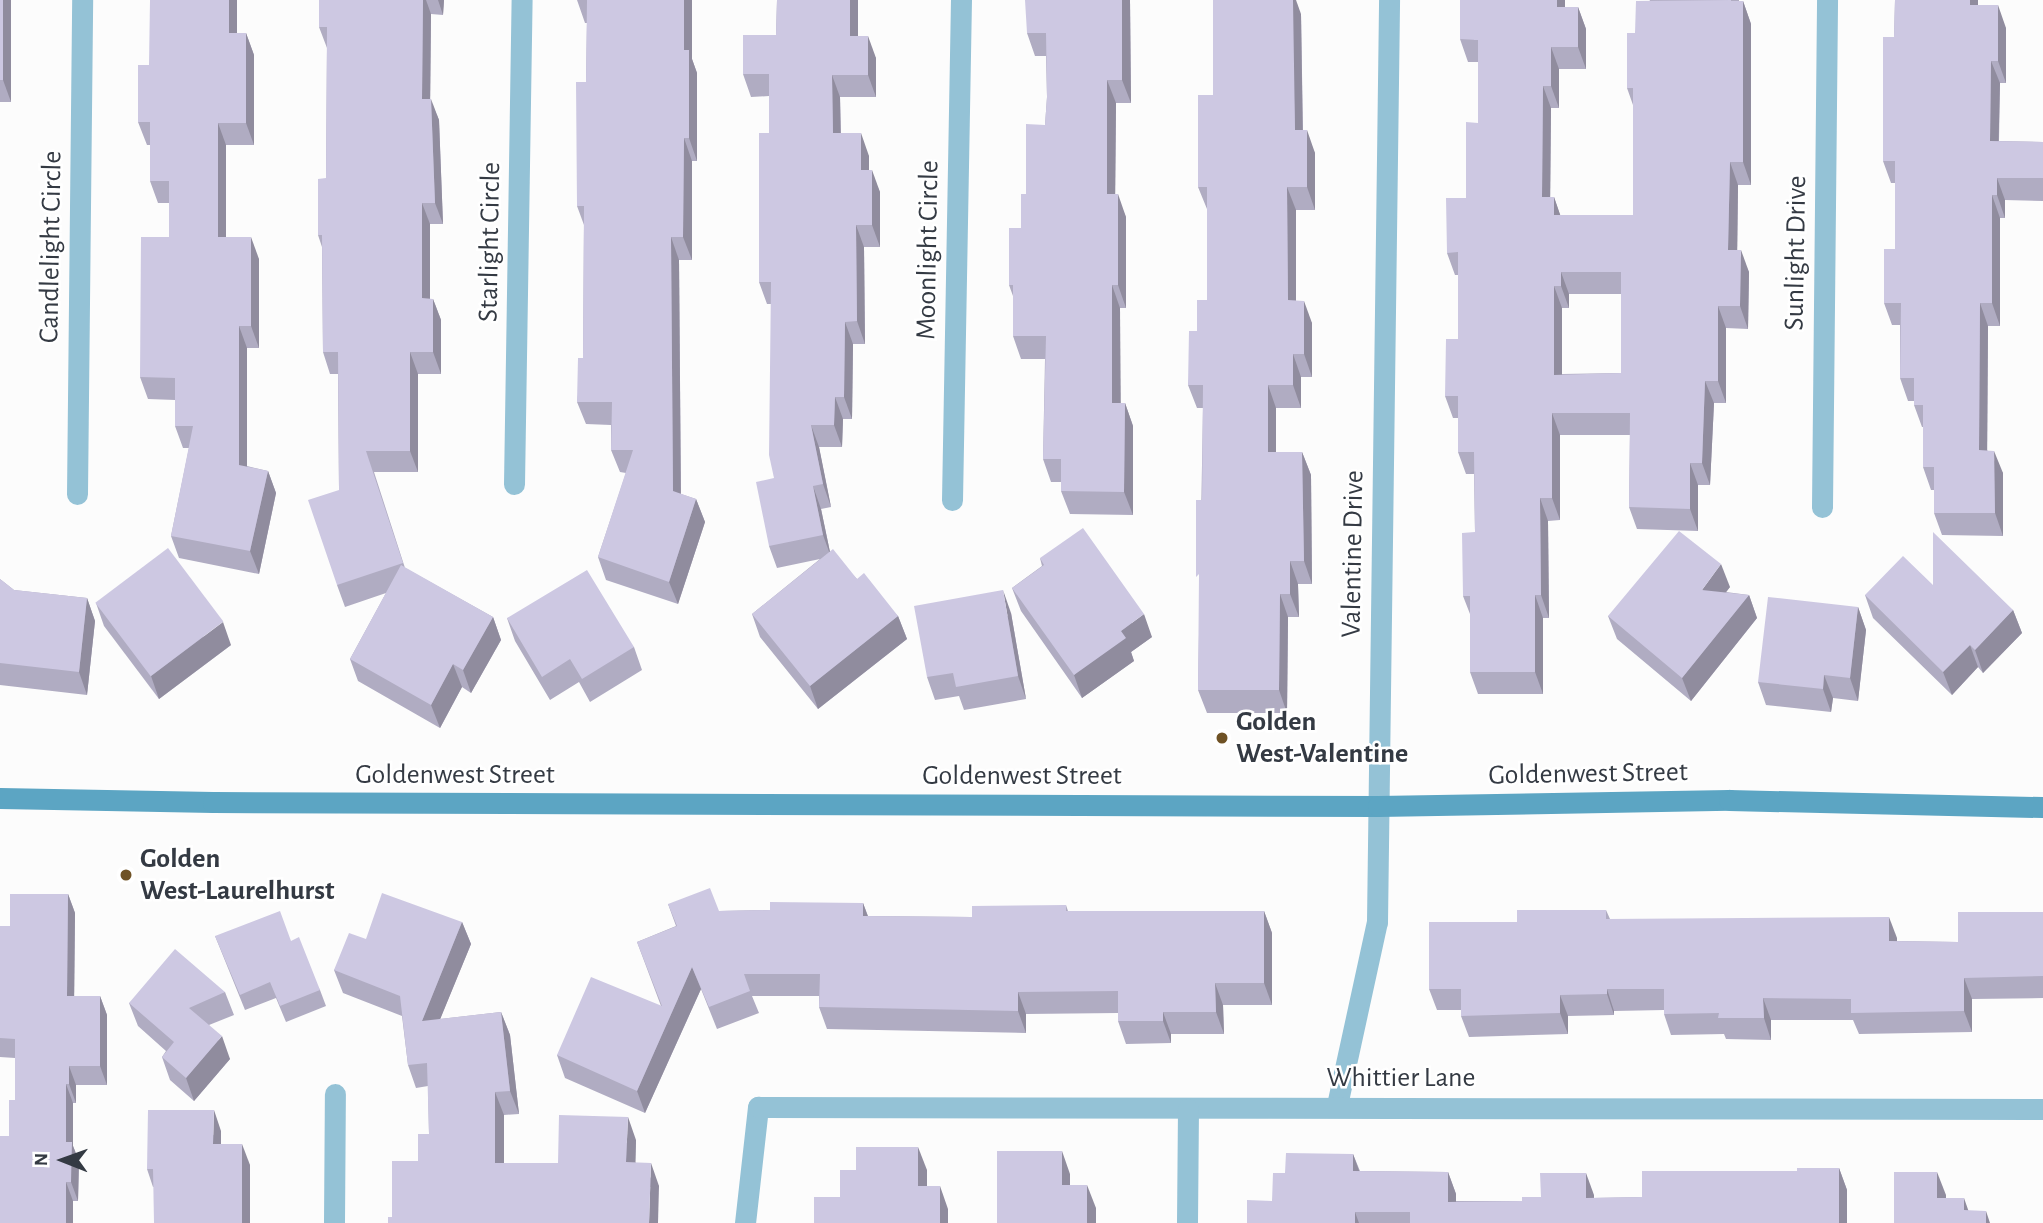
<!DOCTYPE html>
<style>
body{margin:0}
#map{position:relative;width:2043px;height:1223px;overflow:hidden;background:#fcfcfc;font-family:"Alegreya Sans",sans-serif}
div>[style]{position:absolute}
.street>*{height:21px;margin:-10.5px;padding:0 10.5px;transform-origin:10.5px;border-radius:10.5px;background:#94c2d6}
.secondary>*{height:21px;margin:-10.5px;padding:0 10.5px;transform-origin:10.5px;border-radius:10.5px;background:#5ca5c3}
.wall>*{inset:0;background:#b0acc2}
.shaded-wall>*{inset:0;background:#908c9e}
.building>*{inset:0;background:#cdc8e2;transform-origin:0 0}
.dots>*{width:19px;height:19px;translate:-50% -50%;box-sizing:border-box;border:4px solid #fff;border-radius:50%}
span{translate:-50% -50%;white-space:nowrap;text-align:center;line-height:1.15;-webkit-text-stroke:5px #fff;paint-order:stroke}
.street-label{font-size:28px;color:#343a43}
.poi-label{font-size:28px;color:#343a43;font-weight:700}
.left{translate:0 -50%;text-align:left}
.north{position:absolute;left:28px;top:1125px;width:70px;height:70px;-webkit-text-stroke:5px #fff;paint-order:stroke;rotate:271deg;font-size:19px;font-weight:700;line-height:28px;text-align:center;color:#343a43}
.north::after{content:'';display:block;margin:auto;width:24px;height:32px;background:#343a43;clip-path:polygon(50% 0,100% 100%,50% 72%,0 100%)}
</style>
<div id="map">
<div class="street">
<i style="left:514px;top:484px;width:484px;rotate:-89.1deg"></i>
<i style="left:77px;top:494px;width:494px;rotate:-89.4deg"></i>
<i style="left:952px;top:500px;width:500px;rotate:-88.97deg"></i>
<i style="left:1822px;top:507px;width:507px;rotate:-89.43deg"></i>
<i style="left:1337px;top:1105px;width:187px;rotate:-77.7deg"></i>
<i style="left:1377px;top:922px;width:922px;rotate:-89.25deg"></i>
<i style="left:334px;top:1223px;width:129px;rotate:-89.6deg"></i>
<i style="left:745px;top:1223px;width:117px;rotate:-83.6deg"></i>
<i style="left:758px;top:1107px;width:1285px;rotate:0.09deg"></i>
<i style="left:1187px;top:1223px;width:114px;rotate:-89.5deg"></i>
</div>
<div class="secondary">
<i style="left:0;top:798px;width:213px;rotate:1.1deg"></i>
<i style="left:213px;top:802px;width:1165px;rotate:0.2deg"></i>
<i style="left:1378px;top:806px;width:351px;rotate:-1deg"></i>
<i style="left:1729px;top:800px;width:314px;rotate:1.3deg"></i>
</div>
<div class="wall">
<i style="clip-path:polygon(0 0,11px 102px,0 102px)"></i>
<i style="clip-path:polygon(237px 0,237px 33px,246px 33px,254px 55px,254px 145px,226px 145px,226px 237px,259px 259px,259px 348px,247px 348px,247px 466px,268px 471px,276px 493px,259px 574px,179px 558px,171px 536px,189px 448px,183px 448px,175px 426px,175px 400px,148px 399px,140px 377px,169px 237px,169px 203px,158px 203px,150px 181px,150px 145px,147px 145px,138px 122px,149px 65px)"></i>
<i style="clip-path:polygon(319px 0,444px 0,443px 15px,431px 14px,430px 99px,439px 120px,443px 224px,430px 224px,430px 299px,433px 299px,441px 320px,441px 374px,418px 374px,418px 472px,374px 472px,405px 568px,493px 617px,501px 640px,471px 693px,462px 687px,440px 728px,358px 681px,350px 659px,386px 593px,345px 607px,337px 585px,339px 490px,338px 374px,330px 374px,323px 352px,322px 247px,318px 235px,326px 178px,327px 48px,319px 27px)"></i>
<i style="clip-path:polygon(577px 0,692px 0,692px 59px,697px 73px,697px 161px,692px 161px,692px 260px,679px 260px,681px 494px,696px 499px,705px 522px,678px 604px,606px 580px,598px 557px,626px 473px,620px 472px,611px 450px,611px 425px,586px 424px,577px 402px,583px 358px,584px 225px,577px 206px,586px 82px,587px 23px,585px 23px)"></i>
<i style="clip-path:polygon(777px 0,858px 0,858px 36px,876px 58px,876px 97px,840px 97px,841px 133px,869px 156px,869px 170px,880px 192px,880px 247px,864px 247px,865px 344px,853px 344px,852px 419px,843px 419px,842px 447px,819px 447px,831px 507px,821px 509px,830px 552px,857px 579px,898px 616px,907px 639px,818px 709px,760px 637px,752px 614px,820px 559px,777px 568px,769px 546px,774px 478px,771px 304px,767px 304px,759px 282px,769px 133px,769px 96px,751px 97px,743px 74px,776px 35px)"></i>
<i style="clip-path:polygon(1130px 0,1131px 103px,1116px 103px,1115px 194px,1126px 217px,1126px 308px,1120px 308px,1120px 403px,1125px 403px,1133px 426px,1133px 515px,1070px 514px,1061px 491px,1061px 482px,1051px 482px,1043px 459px,1045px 359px,1021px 359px,1013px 336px,1013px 296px,1009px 285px,1021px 228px,1026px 194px,1045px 125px,1047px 97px,1046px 56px,1035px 56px,1027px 33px)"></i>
<i style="clip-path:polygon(evenodd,1460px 0,1565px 0,1565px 7px,1578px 7px,1586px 29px,1586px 69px,1559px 69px,1559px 108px,1551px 108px,1550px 197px,1554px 197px,1560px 215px,1633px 215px,1633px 105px,1627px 88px,1635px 33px,1650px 0,1739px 0,1739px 1px,1743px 1px,1751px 24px,1751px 185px,1738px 185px,1737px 250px,1749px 272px,1748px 329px,1726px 328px,1726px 403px,1714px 403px,1710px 485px,1698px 485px,1698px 531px,1637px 529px,1629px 507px,1630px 435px,1560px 435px,1560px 520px,1548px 521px,1549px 618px,1543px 618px,1543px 694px,1478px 694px,1470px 672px,1470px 614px,1463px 596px,1475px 532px,1474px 474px,1466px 474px,1458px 452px,1458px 418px,1453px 418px,1445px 396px,1458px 339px,1458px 275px,1455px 275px,1447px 253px,1466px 198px,1478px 123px,1478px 62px,1468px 62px,1460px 39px,1460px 0,1569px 294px,1621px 294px,1621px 373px,1562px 374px,1562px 308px,1569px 308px,1569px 294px)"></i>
<i style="clip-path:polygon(1895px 0,1978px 0,1978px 5px,2006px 28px,2006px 83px,2000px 83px,1999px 141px,2043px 142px,2043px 201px,2005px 200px,2005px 218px,2000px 218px,2000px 326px,1988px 326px,1987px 450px,2003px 473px,2003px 536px,1942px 535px,1934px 513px,1934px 490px,1931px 490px,1923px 467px,1923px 427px,1922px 427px,1914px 405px,1914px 401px,1908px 401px,1900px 378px,1900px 325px,1892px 325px,1884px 303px,1895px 249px,1895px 183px,1891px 183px,1883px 161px,1894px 37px)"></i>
<i style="clip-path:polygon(1301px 14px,1303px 130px,1315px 153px,1315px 210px,1296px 210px,1296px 301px,1312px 323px,1312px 377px,1301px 377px,1301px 408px,1276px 408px,1276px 452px,1302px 452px,1311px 475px,1312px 584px,1298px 584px,1299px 617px,1288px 617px,1287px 713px,1207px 713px,1198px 690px,1203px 408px,1197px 408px,1188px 385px,1197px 331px,1207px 300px,1207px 209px,1198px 187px,1213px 95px)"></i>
<i style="clip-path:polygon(1040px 558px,1152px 637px,1131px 652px,1134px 661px,1082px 698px,1021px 611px,1012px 588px,1042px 566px)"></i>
<i style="clip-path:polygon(0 579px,14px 590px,87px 598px,95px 621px,87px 695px,0 685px)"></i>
<i style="clip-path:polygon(1933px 585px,2013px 610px,2022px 633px,1983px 673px,1978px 667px,1952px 695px,1873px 618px,1865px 595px)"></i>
<i style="clip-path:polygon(1730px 587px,1726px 592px,1749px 595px,1757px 618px,1691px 701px,1617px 639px,1608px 616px)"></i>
<i style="clip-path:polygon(96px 603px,231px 645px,159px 699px,104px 626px)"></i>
<i style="clip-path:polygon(1858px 607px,1866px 630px,1858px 701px,1833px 698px,1831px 712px,1766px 705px,1758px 682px)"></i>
<i style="clip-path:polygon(1011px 613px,1026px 699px,964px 710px,959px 696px,935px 700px,927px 677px)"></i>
<i style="clip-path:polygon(507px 618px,634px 647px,642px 670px,590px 702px,579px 682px,550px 700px,515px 641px)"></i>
<i style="clip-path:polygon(68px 894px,75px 913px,74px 996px,100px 996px,107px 1015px,107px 1085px,76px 1085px,76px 1103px,73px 1103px,73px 1146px,79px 1161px,78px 1201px,73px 1201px,73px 1223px,0 1223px,9px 1136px,15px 1100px,15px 1058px,0 1057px,0 926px,10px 926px)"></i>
<i style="clip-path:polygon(863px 903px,868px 916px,972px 917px,1066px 905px,1068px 911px,1264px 911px,1272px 933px,1272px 1005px,1223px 1005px,1224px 1034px,1171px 1034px,1171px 1043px,1126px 1044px,1118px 1021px,1118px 1013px,1026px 1014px,1026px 1033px,827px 1029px,819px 1007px,819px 996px,752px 996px,759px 1013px,717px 1029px,701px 989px,645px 1113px,565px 1078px,557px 1055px,661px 1006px,637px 942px,676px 926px,668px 904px,719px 911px,770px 910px)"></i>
<i style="clip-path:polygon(1606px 910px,1610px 919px,1897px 938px,1897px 941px,1958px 942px,2043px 912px,2043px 998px,1972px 999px,1972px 1032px,1859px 1034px,1853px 1020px,1771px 1020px,1771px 1040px,1726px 1039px,1724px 1034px,1671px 1035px,1664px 1014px,1664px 1010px,1614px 1011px,1614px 1015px,1568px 1016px,1568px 1034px,1469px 1037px,1461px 1016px,1461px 1010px,1437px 1010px,1429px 989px,1517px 922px)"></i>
<i style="clip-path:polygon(462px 922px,471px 944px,440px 1019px,501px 1012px,510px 1035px,519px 1114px,504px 1115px,504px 1163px,558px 1163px,636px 1140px,635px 1162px,659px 1186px,392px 1217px,418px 1161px,429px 1134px,428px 1086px,416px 1088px,408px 1065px,402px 1016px,343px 993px,334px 970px,366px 939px)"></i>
<i style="clip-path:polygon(215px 936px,291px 941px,320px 990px,326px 1006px,286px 1022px,276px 998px,245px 1010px)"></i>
<i style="clip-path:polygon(225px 992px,234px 1015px,209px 1025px,230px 1059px,194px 1101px,170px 1080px,162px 1057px,166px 1051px,138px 1026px,129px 1003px)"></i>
<i style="clip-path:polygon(221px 1131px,221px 1144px,250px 1165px,153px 1187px,147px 1169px)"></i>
<i style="clip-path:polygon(1353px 1154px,1360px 1171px,1448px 1172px,1456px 1194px,1456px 1201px,1522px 1201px,1594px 1195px,1594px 1198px,1642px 1197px,1797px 1171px,1839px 1168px,1847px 1190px,1847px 1223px,1247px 1223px,1272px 1201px,1285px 1173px)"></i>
</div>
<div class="shaded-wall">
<i style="clip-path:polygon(3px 0,11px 0,11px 102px,3px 80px)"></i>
<i style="clip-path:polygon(229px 0,237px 0,237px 55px,229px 33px)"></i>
<i style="clip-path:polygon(423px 0,426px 0,431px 14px,430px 120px,422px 99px)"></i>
<i style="clip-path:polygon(438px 0,444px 0,443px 15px)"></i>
<i style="clip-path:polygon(684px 0,692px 0,692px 59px,697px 73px,697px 161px,689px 138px,684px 50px)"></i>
<i style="clip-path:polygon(850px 0,858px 0,858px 58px,850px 36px)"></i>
<i style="clip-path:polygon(1122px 0,1130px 0,1131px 103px,1122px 80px)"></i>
<i style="clip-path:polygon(1291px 0,1296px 0,1301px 14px,1303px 153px,1295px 130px)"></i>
<i style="clip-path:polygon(1557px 0,1565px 0,1565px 29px,1557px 7px)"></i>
<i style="clip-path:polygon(1970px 0,1978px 0,1978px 28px,1970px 5px)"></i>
<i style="clip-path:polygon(1743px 1px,1751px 24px,1751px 185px,1743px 162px)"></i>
<i style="clip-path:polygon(1998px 5px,2006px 28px,2006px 83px,1998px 61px)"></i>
<i style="clip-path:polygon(1578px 7px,1586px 29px,1586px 69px,1578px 47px)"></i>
<i style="clip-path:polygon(246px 33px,254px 55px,254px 145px,246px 123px)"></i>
<i style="clip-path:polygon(868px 36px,876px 58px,876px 97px,868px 75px)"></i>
<i style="clip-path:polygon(1551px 47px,1559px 69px,1559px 108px,1551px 86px)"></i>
<i style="clip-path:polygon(1991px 61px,2000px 83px,1998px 164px,1990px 141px)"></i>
<i style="clip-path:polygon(832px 75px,840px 97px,841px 156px,833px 133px)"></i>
<i style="clip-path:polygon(1107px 80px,1116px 103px,1115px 217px,1107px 194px)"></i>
<i style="clip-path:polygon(1543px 86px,1551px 108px,1550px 220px,1542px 197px)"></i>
<i style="clip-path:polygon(431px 99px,439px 120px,443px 224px,435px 203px)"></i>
<i style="clip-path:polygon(218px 123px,226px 145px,226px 259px,218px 237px)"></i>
<i style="clip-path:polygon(1307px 130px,1315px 153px,1315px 210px,1307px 187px)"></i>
<i style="clip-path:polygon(861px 133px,869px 156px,869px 192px,861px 170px)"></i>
<i style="clip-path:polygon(684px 138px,692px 161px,692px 260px,683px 237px)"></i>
<i style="clip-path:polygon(1730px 162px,1738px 185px,1737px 272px,1728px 250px)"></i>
<i style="clip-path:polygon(872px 170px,880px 192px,880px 247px,872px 225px)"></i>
<i style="clip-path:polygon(1997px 178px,2005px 200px,2005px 218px,1997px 195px)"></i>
<i style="clip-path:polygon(1287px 187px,1296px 210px,1296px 323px,1288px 300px)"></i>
<i style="clip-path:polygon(1118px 194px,1126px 217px,1126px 308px,1118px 285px)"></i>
<i style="clip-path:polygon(1992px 195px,2000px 218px,2000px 326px,1992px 303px)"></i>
<i style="clip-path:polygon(1554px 197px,1562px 220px,1554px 215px)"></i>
<i style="clip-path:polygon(422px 203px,430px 224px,430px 320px,422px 298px)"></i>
<i style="clip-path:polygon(856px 225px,864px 247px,865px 344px,857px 321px)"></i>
<i style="clip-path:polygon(251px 237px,259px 259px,259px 348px,251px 326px)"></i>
<i style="clip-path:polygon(671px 237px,679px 260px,681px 514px,673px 491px)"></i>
<i style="clip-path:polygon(1741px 250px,1749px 272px,1748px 329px,1740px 306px)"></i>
<i style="clip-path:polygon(1561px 272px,1569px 294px,1569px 308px,1561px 286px)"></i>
<i style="clip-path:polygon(1112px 285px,1120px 308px,1121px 426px,1112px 403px)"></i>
<i style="clip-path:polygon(1554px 286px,1562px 308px,1562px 397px,1554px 375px)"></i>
<i style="clip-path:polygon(433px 299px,441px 320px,441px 374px,433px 352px)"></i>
<i style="clip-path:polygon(1304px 301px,1312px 323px,1312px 377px,1304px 354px)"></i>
<i style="clip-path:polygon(1980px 303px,1988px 326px,1987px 473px,1979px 450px)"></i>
<i style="clip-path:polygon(1718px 306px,1726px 328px,1726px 403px,1718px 381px)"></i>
<i style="clip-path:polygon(845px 322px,853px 344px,852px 419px,844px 397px)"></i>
<i style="clip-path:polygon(239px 326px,247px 348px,247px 487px,239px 465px)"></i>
<i style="clip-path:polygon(410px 352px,418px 374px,418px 472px,410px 451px)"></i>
<i style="clip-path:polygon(1293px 354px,1301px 377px,1301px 408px,1293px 385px)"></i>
<i style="clip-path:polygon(1705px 381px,1714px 403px,1710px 485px,1702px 463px)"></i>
<i style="clip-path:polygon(1268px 385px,1276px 408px,1276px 475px,1268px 452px)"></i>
<i style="clip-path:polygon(835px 397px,843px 419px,842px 447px,834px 425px)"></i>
<i style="clip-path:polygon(1125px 403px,1133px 426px,1133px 515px,1124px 492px)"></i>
<i style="clip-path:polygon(1552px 413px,1560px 435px,1560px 520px,1552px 498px)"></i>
<i style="clip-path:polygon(811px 425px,819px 447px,831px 507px,823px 484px)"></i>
<i style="clip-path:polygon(1994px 451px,2003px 473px,2003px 536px,1995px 513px)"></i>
<i style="clip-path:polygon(1302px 452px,1311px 475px,1312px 584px,1304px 561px)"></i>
<i style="clip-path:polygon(1690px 463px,1698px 485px,1698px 531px,1690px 509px)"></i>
<i style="clip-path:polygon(268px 471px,276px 493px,259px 574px,250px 551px)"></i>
<i style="clip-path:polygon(813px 486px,821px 509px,831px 557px,823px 535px)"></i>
<i style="clip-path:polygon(1540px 498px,1548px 521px,1549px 618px,1541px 595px)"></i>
<i style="clip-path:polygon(696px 499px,705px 522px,678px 604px,669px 582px)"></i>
<i style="clip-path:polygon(1290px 561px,1298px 584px,1299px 617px,1290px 594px)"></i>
<i style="clip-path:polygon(1721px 564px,1730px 587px,1710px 613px,1702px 590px)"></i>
<i style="clip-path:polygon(1003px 590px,1011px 613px,1026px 699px,1018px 676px)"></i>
<i style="clip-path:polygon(1280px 594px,1288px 617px,1287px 713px,1279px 690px)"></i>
<i style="clip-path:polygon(1535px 595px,1543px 618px,1543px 694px,1535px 672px)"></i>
<i style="clip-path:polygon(1749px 595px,1757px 618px,1691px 701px,1682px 678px)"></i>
<i style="clip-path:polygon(87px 598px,95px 621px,87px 695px,79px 672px)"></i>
<i style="clip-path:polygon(1858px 607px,1866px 630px,1858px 701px,1850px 678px)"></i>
<i style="clip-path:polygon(2013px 610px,2022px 633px,1983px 673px,1975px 650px)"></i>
<i style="clip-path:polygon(1144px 614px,1152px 637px,1131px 652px,1134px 661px,1082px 698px,1074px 675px,1121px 631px)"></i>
<i style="clip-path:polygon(898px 616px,907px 639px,818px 709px,810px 686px)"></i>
<i style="clip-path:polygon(493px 617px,501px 640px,471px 693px,463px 670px)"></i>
<i style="clip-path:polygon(223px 622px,231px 645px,159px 699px,151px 676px)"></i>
<i style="clip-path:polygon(1970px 645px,1978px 667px,1952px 695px,1943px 672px)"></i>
<i style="clip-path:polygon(453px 664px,462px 687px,440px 728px,431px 705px)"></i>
<i style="clip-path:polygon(1824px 675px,1833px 698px,1831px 712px,1823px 689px)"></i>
<i style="clip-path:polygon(68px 894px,75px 913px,74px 1015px,67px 996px)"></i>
<i style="clip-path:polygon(863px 903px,871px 925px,863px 916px)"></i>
<i style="clip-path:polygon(1264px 911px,1272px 933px,1272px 1005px,1264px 983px)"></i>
<i style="clip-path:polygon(1889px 917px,1897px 938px,1897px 962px,1889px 941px)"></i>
<i style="clip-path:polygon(462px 922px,471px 944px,430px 1044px,422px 1021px)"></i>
<i style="clip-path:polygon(692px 967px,701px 989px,645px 1113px,637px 1091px)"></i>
<i style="clip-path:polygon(1964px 978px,1972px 999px,1972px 1032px,1964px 1011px)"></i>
<i style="clip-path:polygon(1215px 983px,1223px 1005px,1224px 1034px,1216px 1012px)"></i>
<i style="clip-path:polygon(1607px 989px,1614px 1011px,1614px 1015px,1607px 994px)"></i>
<i style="clip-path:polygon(1018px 992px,1026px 1014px,1026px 1033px,1018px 1011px)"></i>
<i style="clip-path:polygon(1560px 995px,1568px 1016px,1568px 1034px,1560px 1013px)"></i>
<i style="clip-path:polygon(100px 996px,107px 1015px,107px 1085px,100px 1066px)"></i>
<i style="clip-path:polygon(1763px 998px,1771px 1020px,1771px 1040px,1764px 1018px)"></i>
<i style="clip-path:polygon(501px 1012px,510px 1035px,519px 1114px,510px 1091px)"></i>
<i style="clip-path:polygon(1163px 1012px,1171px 1034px,1171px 1043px,1163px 1021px)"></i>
<i style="clip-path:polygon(222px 1036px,230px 1059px,194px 1101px,186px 1078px)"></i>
<i style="clip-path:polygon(69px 1066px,76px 1085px,76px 1103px,69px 1084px)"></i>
<i style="clip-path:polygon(66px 1084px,73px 1103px,73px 1146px,79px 1161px,78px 1201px,71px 1182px,66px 1142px)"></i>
<i style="clip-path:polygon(495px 1092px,504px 1115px,504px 1186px,495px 1163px)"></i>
<i style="clip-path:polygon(214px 1110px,221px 1131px,221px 1165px,213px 1144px)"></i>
<i style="clip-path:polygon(628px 1117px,636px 1140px,635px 1185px,626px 1162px)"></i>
<i style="clip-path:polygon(242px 1144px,250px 1165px,250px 1223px,242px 1223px)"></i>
<i style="clip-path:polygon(918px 1147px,927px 1170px,927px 1209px,918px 1186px)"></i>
<i style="clip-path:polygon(1062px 1151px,1070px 1174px,1070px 1208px,1062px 1185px)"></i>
<i style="clip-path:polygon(1353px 1154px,1361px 1176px,1353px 1171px)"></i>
<i style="clip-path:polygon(651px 1163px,659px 1186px,658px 1223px,649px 1223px)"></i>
<i style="clip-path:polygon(1839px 1168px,1847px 1190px,1847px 1223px,1839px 1223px)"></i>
<i style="clip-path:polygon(1448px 1172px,1456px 1194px,1456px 1223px,1448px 1202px)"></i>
<i style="clip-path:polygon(1937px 1172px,1946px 1195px,1946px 1221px,1937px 1198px)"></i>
<i style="clip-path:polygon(1586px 1173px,1594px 1195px,1594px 1220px,1586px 1198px)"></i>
<i style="clip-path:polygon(66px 1182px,73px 1201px,73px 1223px,66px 1223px)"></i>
<i style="clip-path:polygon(1087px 1185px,1096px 1208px,1096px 1223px,1087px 1223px)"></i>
<i style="clip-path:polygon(940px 1186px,948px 1209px,948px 1223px,940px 1223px)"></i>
<i style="clip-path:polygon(1964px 1198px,1972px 1221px,1964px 1210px)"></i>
<i style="clip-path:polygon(1986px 1211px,1990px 1223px,1986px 1223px)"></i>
<i style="clip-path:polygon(1355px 1212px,1359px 1223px,1355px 1223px)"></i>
</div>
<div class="building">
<i style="left:0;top:0;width:3px;height:80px"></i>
<i style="clip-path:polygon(150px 0,229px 0,229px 33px,246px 33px,246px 123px,218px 123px,218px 237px,251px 237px,251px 326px,239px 326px,239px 465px,268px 471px,250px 551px,171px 536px,193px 426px,175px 426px,175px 378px,140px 377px,141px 237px,169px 237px,169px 181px,150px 181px,150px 122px,138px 122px,138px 65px,149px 65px)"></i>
<i style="clip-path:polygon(319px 0,423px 0,422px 99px,431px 99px,435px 203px,422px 203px,422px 298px,433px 299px,433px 352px,410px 352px,410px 451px,366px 451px,403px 563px,337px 585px,308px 500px,339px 490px,338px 352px,323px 352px,322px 235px,318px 235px,318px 179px,326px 178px,327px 27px,319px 27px)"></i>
<i style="clip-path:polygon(577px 0,684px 0,684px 50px,689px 50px,689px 138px,684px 138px,683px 237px,671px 237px,673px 491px,696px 499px,669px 582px,598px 557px,633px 450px,611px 450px,612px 402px,577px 402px,578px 358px,583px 358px,584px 206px,577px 206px,576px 82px,586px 82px,587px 0)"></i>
<i style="clip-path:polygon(777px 0,850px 0,850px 36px,868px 36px,868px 75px,832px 75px,833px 133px,861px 133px,861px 170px,872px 170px,872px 225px,856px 225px,857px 321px,845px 322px,844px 397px,835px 397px,834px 425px,811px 425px,823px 484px,813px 486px,823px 535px,769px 546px,756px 482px,774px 478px,769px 455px,771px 282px,759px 282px,759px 133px,769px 133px,769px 74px,743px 74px,743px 35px,776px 35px)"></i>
<i style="clip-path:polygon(1025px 0,1122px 0,1122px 80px,1107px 80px,1107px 194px,1118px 194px,1118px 285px,1112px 285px,1112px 403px,1125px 403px,1124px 492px,1061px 491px,1061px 459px,1043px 459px,1046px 336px,1013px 336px,1013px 285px,1009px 285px,1009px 228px,1021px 228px,1021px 194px,1026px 194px,1026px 124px,1045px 125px,1047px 97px,1046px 33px,1027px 33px)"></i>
<i style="clip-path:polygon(1213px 0,1293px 0,1295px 130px,1307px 130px,1307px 187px,1287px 187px,1288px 300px,1304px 301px,1304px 354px,1293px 354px,1293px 385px,1268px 385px,1268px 452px,1302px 452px,1304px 561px,1290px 561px,1290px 594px,1280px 594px,1279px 690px,1198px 690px,1199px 574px,1196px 577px,1196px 500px,1202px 500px,1203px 385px,1188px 385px,1189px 331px,1197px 331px,1197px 300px,1207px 300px,1207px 187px,1198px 187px,1198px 95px,1213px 95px)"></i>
<i style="clip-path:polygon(evenodd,1460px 0,1557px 0,1557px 7px,1578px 7px,1578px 47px,1551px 47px,1551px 86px,1543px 86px,1542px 197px,1554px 197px,1554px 215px,1633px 215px,1633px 88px,1627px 88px,1627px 33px,1635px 33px,1636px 1px,1731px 0,1731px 1px,1743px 1px,1743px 162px,1730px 162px,1728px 250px,1741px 250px,1740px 306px,1718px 306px,1718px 381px,1705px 381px,1702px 463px,1690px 463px,1690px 509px,1629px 507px,1630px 413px,1552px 413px,1552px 498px,1540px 498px,1541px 595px,1535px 595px,1535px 672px,1470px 672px,1470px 596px,1463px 596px,1462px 533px,1475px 532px,1474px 452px,1458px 452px,1458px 396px,1445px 396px,1446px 339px,1458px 339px,1458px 252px,1447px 253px,1446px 198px,1466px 198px,1466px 122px,1478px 123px,1478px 40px,1460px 39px,1460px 0,1561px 272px,1621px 272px,1621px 373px,1554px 375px,1554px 286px,1561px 286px,1561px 272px)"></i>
<i style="clip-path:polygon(1895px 0,1970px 0,1970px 5px,1998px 5px,1998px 61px,1991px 61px,1990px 141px,2043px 142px,2043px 178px,1997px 178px,1997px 195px,1992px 195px,1992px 303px,1980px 303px,1979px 450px,1994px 451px,1995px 513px,1934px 513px,1934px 467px,1923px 467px,1923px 405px,1914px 405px,1914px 378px,1900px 378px,1901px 303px,1884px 303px,1884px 249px,1895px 249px,1895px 161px,1883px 161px,1883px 37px,1894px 37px)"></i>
<i style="clip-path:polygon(1083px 528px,1144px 614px,1121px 631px,1126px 638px,1074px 675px,1012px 588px,1044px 565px,1040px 558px)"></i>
<i style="clip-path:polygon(1679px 531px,1721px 564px,1702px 590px,1749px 595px,1682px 678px,1608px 616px)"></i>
<i style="clip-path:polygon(1933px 532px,2013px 610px,1975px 650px,1970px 645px,1943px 672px,1865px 595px,1903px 556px,1933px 585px)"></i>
<i style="left:168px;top:548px;width:92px;height:91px;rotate:53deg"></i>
<i style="clip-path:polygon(833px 549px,857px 579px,864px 573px,898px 616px,810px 686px,752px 614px)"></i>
<i style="clip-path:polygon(401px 565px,493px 617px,463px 670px,453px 664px,431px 705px,350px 659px)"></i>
<i style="clip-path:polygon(587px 570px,634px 647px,582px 679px,570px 659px,542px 677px,507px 618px)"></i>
<i style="clip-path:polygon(0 579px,14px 590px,87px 598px,79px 672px,0 663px)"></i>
<i style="clip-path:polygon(1003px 590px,1018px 676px,956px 687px,953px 673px,927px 677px,914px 606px)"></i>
<i style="clip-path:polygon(1768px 597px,1858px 607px,1850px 678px,1824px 675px,1823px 689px,1758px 682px)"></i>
<i style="clip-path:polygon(710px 888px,719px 911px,770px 910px,770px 902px,863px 903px,863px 916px,972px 917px,972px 906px,1066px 905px,1066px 911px,1264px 911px,1264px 983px,1215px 983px,1216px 1012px,1163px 1012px,1163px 1021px,1118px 1021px,1118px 991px,1018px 992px,1018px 1011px,819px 1007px,820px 974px,744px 974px,750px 991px,709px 1007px,692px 967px,637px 1091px,557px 1055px,591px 977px,662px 1006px,637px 942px,677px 926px,668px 904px)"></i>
<i style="clip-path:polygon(382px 893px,462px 922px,422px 1021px,501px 1012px,510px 1091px,495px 1092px,495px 1163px,558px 1163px,559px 1115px,628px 1117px,626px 1162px,651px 1163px,649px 1223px,388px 1223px,388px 1217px,392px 1217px,392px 1161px,418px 1161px,418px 1134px,429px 1134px,427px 1063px,408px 1065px,400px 996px,334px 970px,349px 933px,366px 939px)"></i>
<i style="clip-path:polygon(10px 894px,68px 894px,67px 996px,100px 996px,100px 1066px,69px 1066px,69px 1084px,66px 1084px,66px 1142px,72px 1142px,71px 1182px,66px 1182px,66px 1223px,0 1223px,0 1136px,9px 1136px,9px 1100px,15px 1100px,15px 1039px,0 1038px,0 926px,10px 926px)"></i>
<i style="clip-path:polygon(1517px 910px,1606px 910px,1606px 919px,1889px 917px,1889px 941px,1958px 942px,1958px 912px,2043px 912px,2043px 976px,1964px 978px,1964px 1011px,1851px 1013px,1851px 999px,1763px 998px,1764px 1018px,1718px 1018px,1719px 1013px,1664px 1014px,1664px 989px,1607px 989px,1607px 994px,1560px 995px,1560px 1013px,1461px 1016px,1461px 989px,1429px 989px,1429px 922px,1517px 922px)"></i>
<i style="clip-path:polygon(280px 911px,291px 941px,299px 937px,320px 990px,280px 1006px,270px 982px,240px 995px,215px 936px)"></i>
<i style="clip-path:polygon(175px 949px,225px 992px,189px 1008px,222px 1036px,186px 1078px,162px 1057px,174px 1042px,129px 1003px)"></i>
<i style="clip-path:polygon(148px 1110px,214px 1110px,213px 1144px,242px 1144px,242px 1223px,154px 1223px,153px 1169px,147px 1169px)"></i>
<i style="clip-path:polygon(856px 1147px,918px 1147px,918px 1186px,940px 1186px,940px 1223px,814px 1223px,814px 1197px,840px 1197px,840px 1170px,856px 1170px)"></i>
<i style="clip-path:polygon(997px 1151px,1062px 1151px,1062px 1185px,1087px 1185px,1087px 1223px,997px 1223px)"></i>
<i style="clip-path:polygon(1286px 1153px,1353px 1154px,1353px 1171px,1448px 1172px,1448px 1202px,1522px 1201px,1522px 1197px,1541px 1197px,1540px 1173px,1586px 1173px,1586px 1198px,1642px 1197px,1642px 1171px,1797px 1171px,1797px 1168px,1839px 1168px,1839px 1223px,1410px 1223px,1410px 1212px,1355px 1212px,1355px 1223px,1247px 1223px,1247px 1200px,1272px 1201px,1273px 1173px,1285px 1173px)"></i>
<i style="clip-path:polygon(1894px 1172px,1937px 1172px,1937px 1198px,1964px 1198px,1964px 1210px,1986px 1211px,1986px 1223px,1894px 1223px)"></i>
</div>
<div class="dots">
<i style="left:1222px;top:738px;background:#6f5225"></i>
<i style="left:126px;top:875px;background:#6f5225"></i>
</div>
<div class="street-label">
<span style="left:490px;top:242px;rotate:-89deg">Starlight Circle</span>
<span style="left:51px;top:247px;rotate:-89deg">Candlelight Circle</span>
<span style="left:928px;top:250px;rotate:-89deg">Moonlight Circle</span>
<span style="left:1796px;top:253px;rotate:-89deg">Sunlight Drive</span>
<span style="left:1353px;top:554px;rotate:-89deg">Valentine Drive</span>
<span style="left:1588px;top:774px;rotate:-1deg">Goldenwest Street</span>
<span style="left:455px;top:775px">Goldenwest Street</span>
<span style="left:1022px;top:776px">Goldenwest Street</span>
<span style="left:1401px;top:1078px">Whittier Lane</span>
</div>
<div class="poi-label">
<span class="left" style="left:1236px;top:738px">Golden<br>West-Valentine</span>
<span class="left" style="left:140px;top:875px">Golden<br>West-Laurelhurst</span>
</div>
<div class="north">N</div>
</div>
